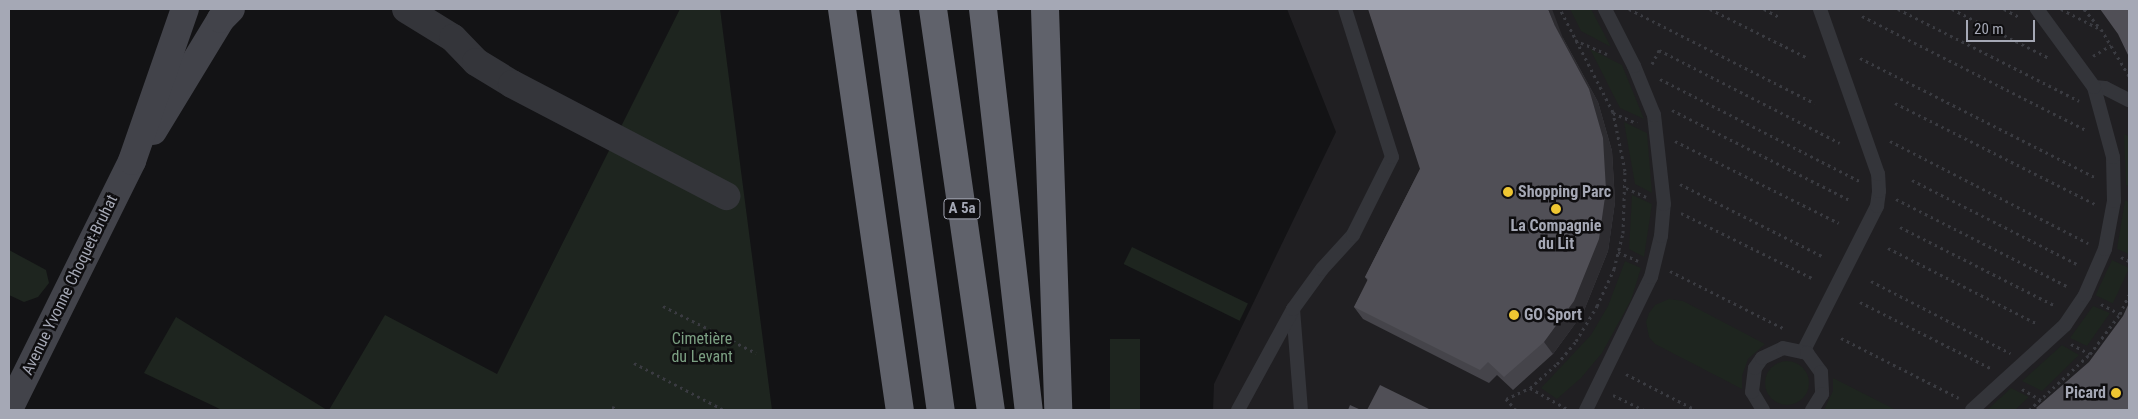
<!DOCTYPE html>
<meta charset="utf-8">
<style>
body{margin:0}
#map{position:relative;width:2138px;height:419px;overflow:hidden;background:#131315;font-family:"Roboto Condensed",sans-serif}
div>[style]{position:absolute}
.built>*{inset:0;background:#201f22}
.green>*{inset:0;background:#1e251f;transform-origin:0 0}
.round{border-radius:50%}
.path>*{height:3px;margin-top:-1.5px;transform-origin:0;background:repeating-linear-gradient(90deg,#3a3b41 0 2.5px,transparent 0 6.5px)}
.lane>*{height:14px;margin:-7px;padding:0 7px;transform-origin:7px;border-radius:7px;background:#34353a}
.street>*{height:28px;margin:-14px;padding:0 14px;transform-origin:14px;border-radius:14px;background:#34353a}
.secondary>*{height:28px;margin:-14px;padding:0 14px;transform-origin:14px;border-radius:14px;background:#42434a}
.highway>*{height:28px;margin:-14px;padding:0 14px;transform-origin:14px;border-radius:14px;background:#60626b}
.wall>*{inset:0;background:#45444a}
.shaded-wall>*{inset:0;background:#2d2c30}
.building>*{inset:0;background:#504f56}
.dots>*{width:14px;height:14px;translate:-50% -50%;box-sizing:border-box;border:2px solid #0f0e10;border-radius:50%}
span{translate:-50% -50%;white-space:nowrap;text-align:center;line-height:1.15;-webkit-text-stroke:5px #0f0e10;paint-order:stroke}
.shield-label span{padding:1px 4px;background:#0f0e10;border:1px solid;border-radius:4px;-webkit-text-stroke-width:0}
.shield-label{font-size:15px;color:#a5a8b5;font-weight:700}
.poi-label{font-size:16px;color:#a5a8b5;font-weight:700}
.left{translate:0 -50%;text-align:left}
.right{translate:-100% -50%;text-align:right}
.street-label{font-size:16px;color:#a5a8b5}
.park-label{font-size:16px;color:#7ca083}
.frame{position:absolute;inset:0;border:10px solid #a5a8b5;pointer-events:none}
.scale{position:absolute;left:1966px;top:20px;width:69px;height:22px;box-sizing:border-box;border:2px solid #a5a8b5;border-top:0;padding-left:6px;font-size:15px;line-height:18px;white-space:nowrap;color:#a5a8b5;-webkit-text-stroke:4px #0f0e10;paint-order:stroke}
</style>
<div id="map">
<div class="built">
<i style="clip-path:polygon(1287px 9px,2129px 9px,2129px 410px,1213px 410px,1214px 384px,1336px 132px)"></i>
</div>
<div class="green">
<i style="clip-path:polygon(680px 9px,720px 9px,772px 410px,329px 410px,385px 315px,497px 374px)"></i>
<i style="clip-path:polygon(1570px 9px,1591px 9px,1611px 47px,1581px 31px)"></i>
<i style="clip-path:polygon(1590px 49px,1622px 65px,1644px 119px,1620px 108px)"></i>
<i style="clip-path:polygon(1624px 122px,1647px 133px,1652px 193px,1635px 184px)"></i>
<i style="clip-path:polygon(2124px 134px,2129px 136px,2129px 187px,2126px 185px)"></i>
<i style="clip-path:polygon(1632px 195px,1652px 204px,1644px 257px,1629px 249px)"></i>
<i style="clip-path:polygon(2125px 200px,2129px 202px,2129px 254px,2117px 249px)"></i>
<i style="left:1132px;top:247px;width:129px;height:19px;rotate:26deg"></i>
<i style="clip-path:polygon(9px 250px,46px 270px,49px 283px,38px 297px,24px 302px,9px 295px)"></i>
<i style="left:2112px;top:260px;width:19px;height:39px;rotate:25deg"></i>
<i style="clip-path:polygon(1625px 261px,1641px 268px,1631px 300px,1602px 353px,1581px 378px,1557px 399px,1541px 388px,1591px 335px,1608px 306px)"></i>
<i style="clip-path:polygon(1669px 299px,1683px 301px,1765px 344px,1748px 359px,1742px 376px,1742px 389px,1655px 344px,1649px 337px,1646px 322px,1649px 313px,1655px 305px)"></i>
<i style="clip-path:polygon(2093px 306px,2110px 313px,2087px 346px,2070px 338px)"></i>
<i style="clip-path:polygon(176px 317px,327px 410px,222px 410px,144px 373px)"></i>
<i style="left:1110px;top:339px;width:30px;height:71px"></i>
<i style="clip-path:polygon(2062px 345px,2079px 355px,2042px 391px,2022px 381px)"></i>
<i class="round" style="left:1765px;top:361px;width:44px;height:44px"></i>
<i style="clip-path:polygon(1833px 378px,1896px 410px,1824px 410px,1833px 391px)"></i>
<i style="clip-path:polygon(2011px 388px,2029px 397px,2015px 410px,1987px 410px)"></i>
</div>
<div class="path">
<i style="left:1629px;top:9px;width:208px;rotate:26.9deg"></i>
<i style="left:1710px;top:9px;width:110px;rotate:26.6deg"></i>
<i style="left:1764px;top:9px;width:19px;rotate:28deg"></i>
<i style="left:1898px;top:9px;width:203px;rotate:26.9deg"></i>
<i style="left:1952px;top:9px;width:109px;rotate:26.8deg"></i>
<i style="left:2004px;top:9px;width:19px;rotate:28deg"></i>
<i style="left:2061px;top:9px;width:44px;rotate:27.1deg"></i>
<i style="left:2084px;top:9px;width:26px;rotate:50deg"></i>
<i style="left:2101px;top:29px;width:55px;rotate:59.2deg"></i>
<i style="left:1862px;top:16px;width:251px;rotate:27deg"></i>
<i style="left:1575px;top:40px;width:35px;rotate:24deg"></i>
<i style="left:2093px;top:56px;width:21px;rotate:-31deg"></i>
<i style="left:1860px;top:58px;width:263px;rotate:26.9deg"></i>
<i style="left:1652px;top:64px;width:16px;rotate:-63deg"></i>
<i style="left:1659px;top:50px;width:203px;rotate:27.2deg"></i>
<i style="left:1660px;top:79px;width:226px;rotate:27.1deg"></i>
<i style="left:1895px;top:103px;width:224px;rotate:26.8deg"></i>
<i style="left:1672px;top:110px;width:201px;rotate:26.9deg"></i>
<i style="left:1613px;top:113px;width:26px;rotate:23deg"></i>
<i style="left:1675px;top:141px;width:183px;rotate:26.6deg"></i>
<i style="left:1890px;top:141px;width:223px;rotate:27.3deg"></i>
<i style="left:1912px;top:180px;width:187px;rotate:27deg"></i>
<i style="left:1680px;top:184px;width:159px;rotate:26.9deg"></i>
<i style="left:1626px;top:188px;width:22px;rotate:24deg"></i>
<i style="left:1896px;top:199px;width:194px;rotate:27deg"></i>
<i style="left:1681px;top:213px;width:146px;rotate:26.4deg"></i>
<i style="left:1900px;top:227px;width:175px;rotate:26.9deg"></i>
<i style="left:1888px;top:248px;width:168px;rotate:26.9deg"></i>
<i style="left:1618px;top:252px;width:22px;rotate:24deg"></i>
<i style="left:2121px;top:257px;width:9px;rotate:27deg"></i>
<i style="left:1670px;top:271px;width:129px;rotate:26.8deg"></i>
<i style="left:1871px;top:281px;width:157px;rotate:27.4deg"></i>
<i style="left:1860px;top:302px;width:148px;rotate:26.9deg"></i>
<i style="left:2101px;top:304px;width:21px;rotate:28deg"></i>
<i style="left:663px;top:306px;width:104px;rotate:26.8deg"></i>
<i style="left:1841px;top:338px;width:132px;rotate:27deg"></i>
<i style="left:2071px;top:344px;width:21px;rotate:28deg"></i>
<i style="left:634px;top:363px;width:102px;rotate:27.6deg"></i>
<i style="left:1626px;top:374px;width:79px;rotate:27.2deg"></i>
<i style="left:1530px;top:388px;width:45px;rotate:29.4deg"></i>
<i style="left:2022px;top:389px;width:22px;rotate:30deg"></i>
<i style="left:1613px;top:395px;width:34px;rotate:26deg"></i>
<i style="left:612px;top:407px;width:8px;rotate:23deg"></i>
<i style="left:1516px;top:410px;width:15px;rotate:-132deg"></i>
<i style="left:1506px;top:399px;width:26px;rotate:-25deg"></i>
<i style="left:1530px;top:388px;width:36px;rotate:-42deg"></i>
<i style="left:1557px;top:364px;width:30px;rotate:-50deg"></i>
<i style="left:1576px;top:341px;width:41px;rotate:-59deg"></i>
<i style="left:1597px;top:306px;width:41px;rotate:-65.3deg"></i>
<i style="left:1614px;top:269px;width:37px;rotate:-76deg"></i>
<i style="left:1623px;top:233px;width:62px;rotate:-88.2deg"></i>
<i style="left:1625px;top:171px;width:60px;rotate:-101.5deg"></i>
<i style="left:1613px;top:112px;width:116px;rotate:-117.2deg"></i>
<i style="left:2029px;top:410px;width:83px;rotate:-42.6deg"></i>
<i style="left:2090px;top:354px;width:50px;rotate:-53.1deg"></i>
<i style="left:2120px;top:314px;width:21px;rotate:-65deg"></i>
</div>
<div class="lane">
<i style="left:2094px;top:87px;width:11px;rotate:5deg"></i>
<i style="left:2105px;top:88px;width:27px;rotate:27deg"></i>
<i style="left:1293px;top:309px;width:101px;rotate:85.5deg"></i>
<i style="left:1803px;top:352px;width:164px;rotate:-63.1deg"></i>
<i style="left:1877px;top:206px;width:15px;rotate:-82deg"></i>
<i style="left:1879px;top:191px;width:17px;rotate:-93deg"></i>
<i style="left:1878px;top:174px;width:175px;rotate:-109.4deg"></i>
<i style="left:1238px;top:410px;width:115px;rotate:-61.4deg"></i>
<i style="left:1293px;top:309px;width:49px;rotate:-54.1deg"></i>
<i style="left:1322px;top:269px;width:46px;rotate:-47.6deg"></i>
<i style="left:1353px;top:235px;width:87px;rotate:-63.4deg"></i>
<i style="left:1392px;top:157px;width:155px;rotate:-107.6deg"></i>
<i style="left:1586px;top:410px;width:148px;rotate:-64deg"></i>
<i style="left:1651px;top:277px;width:42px;rotate:-76.3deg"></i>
<i style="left:1661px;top:236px;width:32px;rotate:-85deg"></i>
<i style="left:1664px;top:204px;width:90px;rotate:-96.4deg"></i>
<i style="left:1654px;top:115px;width:53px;rotate:-112.2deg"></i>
<i style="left:1634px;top:66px;width:64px;rotate:-117deg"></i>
<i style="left:1763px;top:410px;width:21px;rotate:-121deg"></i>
<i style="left:1752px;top:392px;width:24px;rotate:-83deg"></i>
<i style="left:1755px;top:368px;width:12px;rotate:-55deg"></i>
<i style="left:1762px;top:358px;width:23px;rotate:-25deg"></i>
<i style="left:1783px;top:348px;width:25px;rotate:12deg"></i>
<i style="left:1807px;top:353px;width:24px;rotate:54deg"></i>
<i style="left:1821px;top:372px;width:22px;rotate:87deg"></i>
<i style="left:1822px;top:394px;width:19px;rotate:122deg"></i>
<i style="left:1972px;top:410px;width:126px;rotate:-42.4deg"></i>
<i style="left:2065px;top:325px;width:36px;rotate:-56deg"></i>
<i style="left:2085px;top:295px;width:50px;rotate:-66.5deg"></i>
<i style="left:2105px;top:249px;width:49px;rotate:-79.4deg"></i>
<i style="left:2114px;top:201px;width:44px;rotate:-91.3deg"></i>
<i style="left:2113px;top:157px;width:73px;rotate:-105.2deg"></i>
<i style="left:2094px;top:87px;width:97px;rotate:-126.2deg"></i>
</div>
<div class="street">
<i style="left:406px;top:9px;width:55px;rotate:31.7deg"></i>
<i style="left:453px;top:38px;width:33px;rotate:46deg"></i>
<i style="left:476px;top:62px;width:42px;rotate:31.4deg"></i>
<i style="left:512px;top:84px;width:242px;rotate:27.6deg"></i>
</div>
<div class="secondary">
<i style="left:153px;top:131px;width:131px;rotate:-58.7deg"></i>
<i style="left:221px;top:19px;width:14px;rotate:-45deg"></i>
<i style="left:9px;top:409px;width:277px;rotate:-63.6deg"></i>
<i style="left:132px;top:161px;width:161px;rotate:-70.8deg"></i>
</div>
<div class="highway">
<i style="left:842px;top:9px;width:405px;rotate:81.8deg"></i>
<i style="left:885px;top:9px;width:405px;rotate:82.1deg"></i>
<i style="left:933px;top:9px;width:405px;rotate:81.8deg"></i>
<i style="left:983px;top:9px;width:404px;rotate:83.5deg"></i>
<i style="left:1045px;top:9px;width:401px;rotate:88.1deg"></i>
</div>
<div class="wall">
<i style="clip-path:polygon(1563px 38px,1598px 102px,1612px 151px,1615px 202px,1608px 251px,1583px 313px,1553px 354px,1513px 390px,1497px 375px,1489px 383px,1363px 319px,1354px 307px,1368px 281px,1365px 277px,1420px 169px)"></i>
</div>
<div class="shaded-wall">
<i style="clip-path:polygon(1548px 9px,1552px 9px,1563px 38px,1598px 102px,1612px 151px,1615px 202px,1608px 251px,1583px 313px,1553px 354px,1544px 342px,1555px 26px)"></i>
</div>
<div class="building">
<i style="clip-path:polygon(1368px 9px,1548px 9px,1555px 26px,1589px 89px,1603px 138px,1606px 190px,1599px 239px,1574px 301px,1544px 342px,1504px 377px,1488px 362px,1480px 370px,1354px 307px,1368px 279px,1365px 277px,1420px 169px)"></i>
<i style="clip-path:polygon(2100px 9px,2129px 9px,2129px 57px,2118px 34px)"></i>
<i style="clip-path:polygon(2129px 303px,2129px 410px,2038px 410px,2036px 408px,2089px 362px,2123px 316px)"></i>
<i style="clip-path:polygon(1380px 385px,1431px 410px,1367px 410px)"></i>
<i style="clip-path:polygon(1350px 405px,1361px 410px,1348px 410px)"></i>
</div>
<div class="dots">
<i style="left:1508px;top:192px;background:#eec632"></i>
<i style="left:1556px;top:209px;background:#eec632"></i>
<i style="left:1514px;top:315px;background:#eec632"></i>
<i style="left:2116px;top:393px;background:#eec632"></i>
</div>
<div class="shield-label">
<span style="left:962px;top:209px">A 5a</span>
</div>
<div class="poi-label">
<span class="left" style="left:1518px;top:192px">Shopping Parc</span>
<span style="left:1556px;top:235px">La Compagnie<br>du Lit</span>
<span class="left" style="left:1524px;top:315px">GO Sport</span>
<span class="right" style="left:2106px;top:393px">Picard</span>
</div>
<div class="street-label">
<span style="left:70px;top:285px;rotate:-64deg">Avenue Yvonne Choquet-Bruhat</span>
</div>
<div class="park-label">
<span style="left:702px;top:348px">Cimetière<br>du Levant</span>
</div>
<div class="frame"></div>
<div class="scale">20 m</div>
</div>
